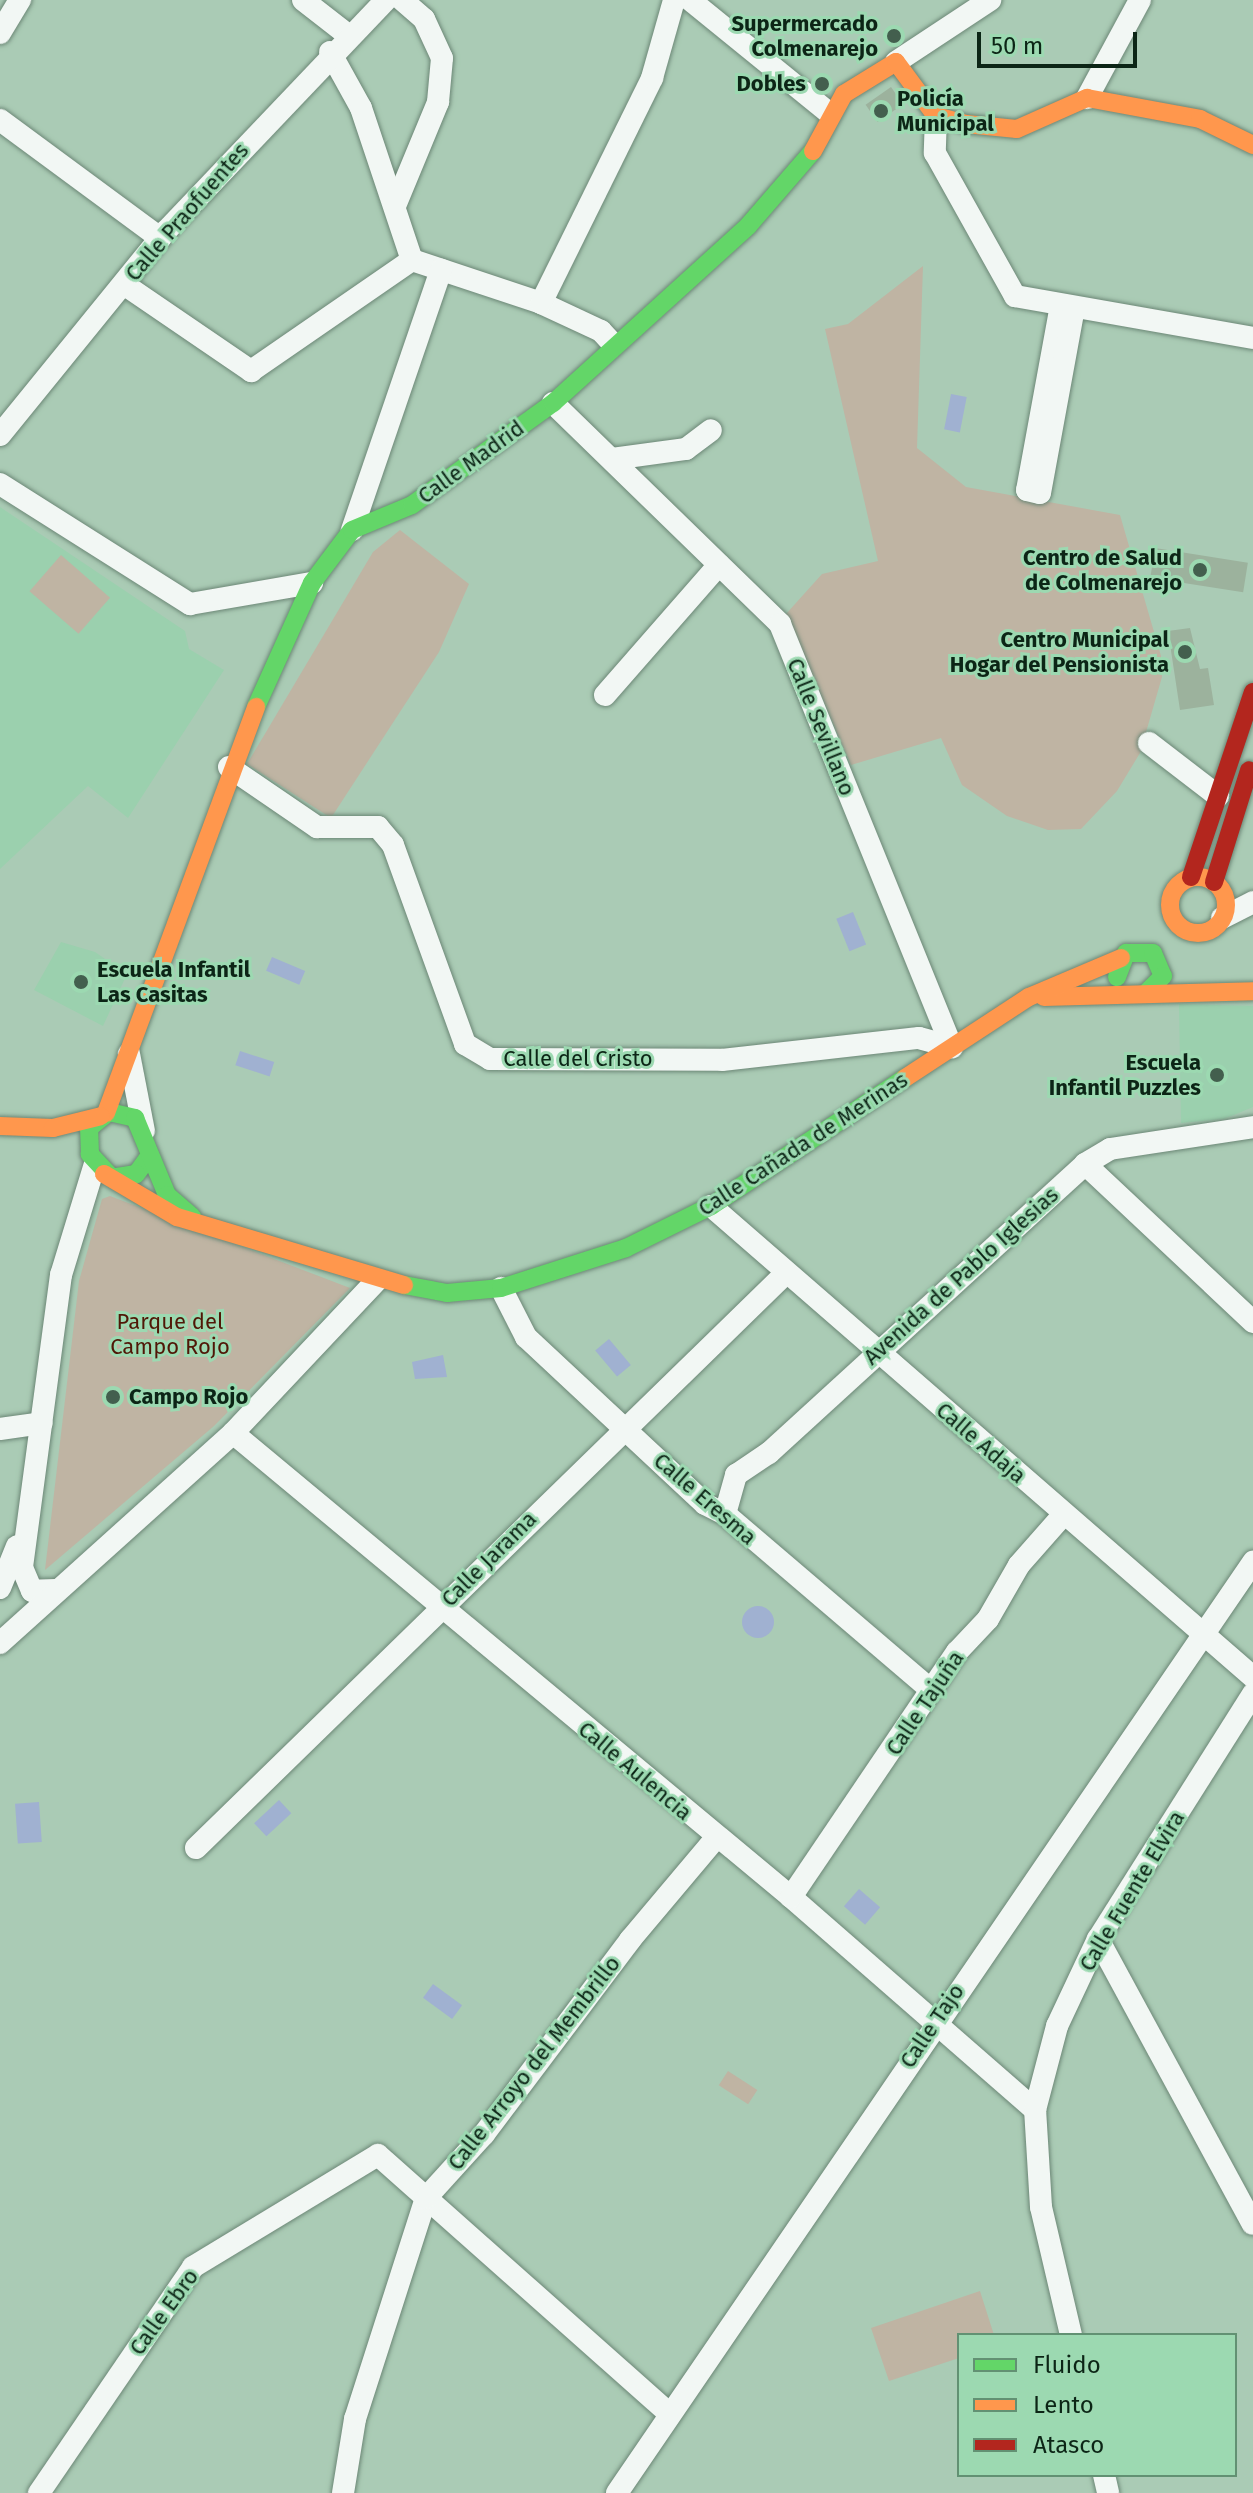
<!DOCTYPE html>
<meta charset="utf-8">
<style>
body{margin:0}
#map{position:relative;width:1253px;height:2493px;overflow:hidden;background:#aacbb5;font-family:"Fira Sans",sans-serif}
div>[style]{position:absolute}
.built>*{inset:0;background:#9bd0ae}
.green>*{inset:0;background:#bfb4a3;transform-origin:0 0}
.water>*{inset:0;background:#a0b1d1;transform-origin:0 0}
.round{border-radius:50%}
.building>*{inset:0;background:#9cb29d;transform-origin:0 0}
.roads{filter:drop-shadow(0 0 2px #6c8776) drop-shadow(0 0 2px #6c8776)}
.street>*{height:22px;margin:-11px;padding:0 11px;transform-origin:11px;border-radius:11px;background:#f2f7f4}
.fast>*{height:18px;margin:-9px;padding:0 9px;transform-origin:9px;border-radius:9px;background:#63d668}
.slow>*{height:18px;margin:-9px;padding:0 9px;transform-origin:9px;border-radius:9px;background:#ff974d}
.slow>.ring{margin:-9px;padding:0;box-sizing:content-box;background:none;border:18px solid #ff974d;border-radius:50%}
.jam>*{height:18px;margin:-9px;padding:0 9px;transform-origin:9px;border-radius:9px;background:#b3261e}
.dots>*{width:22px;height:22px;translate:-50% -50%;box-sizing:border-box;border:4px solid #9cd9b1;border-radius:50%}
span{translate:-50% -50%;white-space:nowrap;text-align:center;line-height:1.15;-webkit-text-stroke:6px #9cd9b1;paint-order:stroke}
.poi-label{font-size:22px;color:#0c2516;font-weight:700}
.right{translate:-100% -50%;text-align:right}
.left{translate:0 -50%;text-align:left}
.street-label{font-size:22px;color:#0c2516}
.park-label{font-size:22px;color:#501707}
.legend{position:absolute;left:957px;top:2333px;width:280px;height:144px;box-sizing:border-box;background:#9cd9b1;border:2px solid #629173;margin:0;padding:10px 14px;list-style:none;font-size:24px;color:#0c2516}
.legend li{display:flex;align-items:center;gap:16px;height:40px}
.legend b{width:40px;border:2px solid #629173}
.scale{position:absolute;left:977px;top:32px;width:160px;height:36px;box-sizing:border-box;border:4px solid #0c2516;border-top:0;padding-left:10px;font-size:24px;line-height:28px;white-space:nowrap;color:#0c2516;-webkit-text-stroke:6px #9cd9b1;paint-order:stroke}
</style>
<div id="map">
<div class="built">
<i style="clip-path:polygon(0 507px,185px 631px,189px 649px,224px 670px,128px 818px,88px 786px,0 869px)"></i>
<i style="clip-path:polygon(61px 942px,95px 952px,127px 974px,103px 1026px,34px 990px)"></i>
<i style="clip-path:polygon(1179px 1004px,1253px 1006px,1253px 1107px,1224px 1119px,1181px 1123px)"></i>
</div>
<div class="green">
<i style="clip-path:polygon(923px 266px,917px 448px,966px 487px,1120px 515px,1161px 656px,1162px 677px,1140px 753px,1117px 791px,1081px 829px,1048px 830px,1007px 816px,962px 785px,941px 738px,851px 765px,786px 614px,822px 574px,878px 561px,825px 329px,848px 324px)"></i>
<i style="clip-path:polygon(400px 530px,469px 584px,439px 652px,331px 818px,247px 764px,373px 552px)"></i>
<i style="left:61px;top:555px;width:65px;height:48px;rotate:41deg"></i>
<i style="clip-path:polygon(110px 1196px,350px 1288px,214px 1426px,45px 1570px,79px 1281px,102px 1199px)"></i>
<i style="left:728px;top:2071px;width:35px;height:17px;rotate:33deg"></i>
<i style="clip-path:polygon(980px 2291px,994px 2335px,959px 2335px,959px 2358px,889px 2381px,871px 2328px)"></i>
</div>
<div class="water">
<i style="left:951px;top:394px;width:16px;height:36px;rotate:11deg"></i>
<i style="left:853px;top:912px;width:35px;height:18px;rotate:68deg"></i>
<i style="left:272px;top:957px;width:36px;height:15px;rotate:23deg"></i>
<i style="left:240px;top:1051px;width:36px;height:15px;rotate:18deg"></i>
<i style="left:609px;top:1339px;width:34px;height:18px;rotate:50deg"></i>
<i style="clip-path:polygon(443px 1355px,447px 1377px,415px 1379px,412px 1362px)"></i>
<i class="round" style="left:742px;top:1606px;width:32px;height:32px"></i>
<i style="left:279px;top:1800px;width:18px;height:34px;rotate:47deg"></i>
<i style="left:39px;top:1802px;width:40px;height:24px;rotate:86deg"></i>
<i style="left:859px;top:1889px;width:28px;height:23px;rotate:41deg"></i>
<i style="left:433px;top:1984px;width:36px;height:17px;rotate:36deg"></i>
</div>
<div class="building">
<i style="left:891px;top:87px;width:21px;height:31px;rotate:55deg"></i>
<i style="left:1155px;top:548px;width:94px;height:30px;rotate:9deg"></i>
<i style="clip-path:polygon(1190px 628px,1200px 669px,1208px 668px,1214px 705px,1180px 710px,1168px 631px)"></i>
</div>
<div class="roads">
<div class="street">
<i style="left:303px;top:0;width:57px;rotate:37.9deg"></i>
<i style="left:690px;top:0;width:179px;rotate:39.1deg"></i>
<i style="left:0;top:33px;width:39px;rotate:-59deg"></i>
<i style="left:330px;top:52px;width:64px;rotate:61deg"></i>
<i style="left:361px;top:108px;width:160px;rotate:71.5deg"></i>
<i style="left:412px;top:260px;width:136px;rotate:18.4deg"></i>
<i style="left:541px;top:303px;width:66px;rotate:25deg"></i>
<i style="left:601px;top:331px;width:18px;rotate:47deg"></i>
<i style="left:896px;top:62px;width:113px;rotate:-33.4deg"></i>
<i style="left:1087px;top:98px;width:111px;rotate:-61.6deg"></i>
<i style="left:936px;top:116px;width:37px;rotate:92deg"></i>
<i style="left:935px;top:153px;width:164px;rotate:60.8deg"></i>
<i style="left:1015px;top:296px;width:242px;rotate:10deg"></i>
<i style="left:0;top:120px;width:199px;rotate:36.4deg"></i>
<i style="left:395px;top:206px;width:113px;rotate:-67.5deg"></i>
<i style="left:438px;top:102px;width:44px;rotate:-84.8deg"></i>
<i style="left:442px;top:58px;width:43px;rotate:-114.8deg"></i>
<i style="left:424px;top:19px;width:29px;rotate:-139deg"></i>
<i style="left:125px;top:285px;width:153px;rotate:34.3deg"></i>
<i style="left:251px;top:371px;width:196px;rotate:-34.6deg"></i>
<i style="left:541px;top:303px;width:251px;rotate:-63.7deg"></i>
<i style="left:652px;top:78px;width:81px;rotate:-74.2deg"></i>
<i style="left:1061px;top:305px;width:188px;rotate:100.4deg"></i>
<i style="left:1027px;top:490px;width:13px;rotate:13deg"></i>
<i style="left:1040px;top:493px;width:189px;rotate:-79.6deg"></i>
<i style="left:553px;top:403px;width:317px;rotate:44.2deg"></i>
<i style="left:780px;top:624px;width:457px;rotate:67.9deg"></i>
<i style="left:0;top:435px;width:263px;rotate:-50.9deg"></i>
<i style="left:166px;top:231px;width:319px;rotate:-46.4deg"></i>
<i style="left:612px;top:459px;width:75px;rotate:-7.7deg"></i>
<i style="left:686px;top:449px;width:31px;rotate:-37deg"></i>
<i style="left:0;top:484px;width:225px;rotate:32.3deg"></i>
<i style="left:190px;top:604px;width:124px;rotate:-9.8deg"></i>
<i style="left:352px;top:530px;width:275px;rotate:-71.1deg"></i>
<i style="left:605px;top:695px;width:173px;rotate:-48.8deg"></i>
<i style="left:1149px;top:743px;width:87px;rotate:37.5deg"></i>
<i style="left:229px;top:767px;width:107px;rotate:34.3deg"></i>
<i style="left:317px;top:827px;width:61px"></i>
<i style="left:378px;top:827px;width:23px;rotate:50deg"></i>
<i style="left:393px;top:845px;width:212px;rotate:70.1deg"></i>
<i style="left:465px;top:1044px;width:29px;rotate:31deg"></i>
<i style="left:490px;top:1059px;width:232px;rotate:0.2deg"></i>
<i style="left:722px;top:1060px;width:198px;rotate:-6.4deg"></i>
<i style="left:919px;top:1038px;width:34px;rotate:15deg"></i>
<i style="left:1222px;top:918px;width:35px;rotate:-27deg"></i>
<i style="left:129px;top:1054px;width:78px;rotate:79deg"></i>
<i style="left:1085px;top:1164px;width:231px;rotate:43.2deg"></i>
<i style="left:711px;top:1206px;width:718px;rotate:40.99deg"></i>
<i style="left:501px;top:1288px;width:55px;rotate:63deg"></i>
<i style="left:526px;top:1337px;width:245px;rotate:43deg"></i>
<i style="left:705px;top:1504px;width:22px;rotate:27deg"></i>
<i style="left:725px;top:1514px;width:271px;rotate:40.5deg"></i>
<i style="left:0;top:1429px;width:42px;rotate:-8.1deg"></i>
<i style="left:233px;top:1433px;width:726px;rotate:39.74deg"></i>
<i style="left:791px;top:1897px;width:324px;rotate:41.1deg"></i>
<i style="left:725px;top:1514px;width:41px;rotate:-74.2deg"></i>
<i style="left:736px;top:1475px;width:40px;rotate:-34deg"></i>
<i style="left:769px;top:1453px;width:428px;rotate:-42.4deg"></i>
<i style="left:1085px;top:1164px;width:29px;rotate:-31deg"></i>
<i style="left:1110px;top:1149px;width:145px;rotate:-8.7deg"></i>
<i style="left:0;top:1588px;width:45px;rotate:-68deg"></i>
<i style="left:56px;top:1590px;width:24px;rotate:178deg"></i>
<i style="left:32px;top:1591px;width:26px;rotate:-113deg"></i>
<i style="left:22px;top:1567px;width:295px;rotate:-82.4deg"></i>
<i style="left:61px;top:1275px;width:116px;rotate:-73deg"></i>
<i style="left:0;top:1643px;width:314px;rotate:-42deg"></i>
<i style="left:233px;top:1433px;width:210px;rotate:-46.7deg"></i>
<i style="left:196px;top:1848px;width:824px;rotate:-44.26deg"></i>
<i style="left:791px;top:1897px;width:296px;rotate:-55.9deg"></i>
<i style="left:957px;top:1652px;width:45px;rotate:-46.8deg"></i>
<i style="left:988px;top:1619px;width:62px;rotate:-60.1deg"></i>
<i style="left:1019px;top:1565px;width:68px;rotate:-48.6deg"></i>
<i style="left:1098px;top:1939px;width:324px;rotate:61.5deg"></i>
<i style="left:1071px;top:2335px;width:131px;rotate:-103.2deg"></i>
<i style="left:1041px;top:2207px;width:97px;rotate:-93.5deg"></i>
<i style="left:1035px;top:2110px;width:87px;rotate:-75.3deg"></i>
<i style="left:1057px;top:2026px;width:96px;rotate:-64.8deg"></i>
<i style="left:1098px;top:1939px;width:290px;rotate:-57.7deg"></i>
<i style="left:1104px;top:2475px;width:18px;rotate:77deg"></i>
<i style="left:39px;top:2493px;width:273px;rotate:-55.7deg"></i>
<i style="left:193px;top:2267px;width:216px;rotate:-31.2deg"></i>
<i style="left:378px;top:2155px;width:390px;rotate:41.6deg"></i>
<i style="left:343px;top:2493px;width:75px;rotate:-80.8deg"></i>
<i style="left:355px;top:2419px;width:232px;rotate:-72.2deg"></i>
<i style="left:426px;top:2198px;width:86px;rotate:-47.8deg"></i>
<i style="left:484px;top:2134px;width:243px;rotate:-53deg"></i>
<i style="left:630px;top:1940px;width:132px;rotate:-49.9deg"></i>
<i style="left:617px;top:2493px;width:1128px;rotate:-55.66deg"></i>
</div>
<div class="fast">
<i style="left:256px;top:707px;width:136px;rotate:-65.7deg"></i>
<i style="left:312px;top:583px;width:66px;rotate:-53deg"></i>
<i style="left:352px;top:530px;width:65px;rotate:-22.6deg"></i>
<i style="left:412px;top:505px;width:174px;rotate:-35.9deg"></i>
<i style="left:553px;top:403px;width:263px;rotate:-42.2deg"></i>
<i style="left:748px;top:226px;width:99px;rotate:-49.1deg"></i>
<i style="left:1117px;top:977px;width:26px;rotate:-69deg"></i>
<i style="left:1126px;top:953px;width:27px"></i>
<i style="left:1153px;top:953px;width:25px;rotate:67deg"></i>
<i style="left:1163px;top:976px;width:25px;rotate:135deg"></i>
<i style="left:150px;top:1155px;width:24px;rotate:126deg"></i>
<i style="left:136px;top:1174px;width:24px;rotate:171deg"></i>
<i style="left:112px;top:1178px;width:33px;rotate:-133deg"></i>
<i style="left:90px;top:1154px;width:26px;rotate:-92deg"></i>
<i style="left:89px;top:1128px;width:26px;rotate:-39deg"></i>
<i style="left:109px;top:1112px;width:27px;rotate:13deg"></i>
<i style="left:135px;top:1118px;width:83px;rotate:67.4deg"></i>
<i style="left:167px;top:1195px;width:33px;rotate:41deg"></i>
<i style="left:404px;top:1285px;width:44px;rotate:10.5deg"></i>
<i style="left:447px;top:1293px;width:54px;rotate:-5.3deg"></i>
<i style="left:501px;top:1288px;width:131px;rotate:-17.7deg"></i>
<i style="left:626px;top:1248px;width:95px;rotate:-26.3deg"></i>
<i style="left:711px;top:1206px;width:232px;rotate:-33.4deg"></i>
</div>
<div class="slow">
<i style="left:813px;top:151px;width:65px;rotate:-61.5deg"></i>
<i style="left:844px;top:94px;width:61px;rotate:-31.6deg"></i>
<i style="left:896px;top:62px;width:67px;rotate:53.5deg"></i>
<i style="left:936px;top:116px;width:31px;rotate:15deg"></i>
<i style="left:966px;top:124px;width:51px;rotate:5.6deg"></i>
<i style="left:1017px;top:129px;width:77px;rotate:-23.9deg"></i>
<i style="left:1087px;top:98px;width:115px;rotate:10.5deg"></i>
<i style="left:1200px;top:119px;width:59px;rotate:26.1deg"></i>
<i class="ring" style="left:1170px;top:877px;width:38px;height:38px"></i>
<i style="left:1044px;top:997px;width:209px;rotate:-1.6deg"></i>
<i style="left:905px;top:1078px;width:148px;rotate:-33.2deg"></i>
<i style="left:1029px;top:997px;width:100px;rotate:-23deg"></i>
<i style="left:106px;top:1113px;width:433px;rotate:-69.7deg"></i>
<i style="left:0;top:1126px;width:53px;rotate:2.2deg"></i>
<i style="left:53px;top:1128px;width:49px;rotate:-14deg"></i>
<i style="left:104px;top:1174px;width:85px;rotate:30.5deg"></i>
<i style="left:177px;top:1217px;width:237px;rotate:16.7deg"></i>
</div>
<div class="jam">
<i style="left:1191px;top:877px;width:195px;rotate:-71.5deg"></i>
<i style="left:1214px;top:882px;width:117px;rotate:-72.6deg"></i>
</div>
</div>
<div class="dots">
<i style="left:894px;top:36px;background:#435f4e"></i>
<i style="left:822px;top:84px;background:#435f4e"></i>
<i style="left:881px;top:111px;background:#435f4e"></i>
<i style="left:1200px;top:570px;background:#435f4e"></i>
<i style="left:1185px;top:652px;background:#435f4e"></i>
<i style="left:81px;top:982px;background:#435f4e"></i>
<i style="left:1217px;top:1075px;background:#435f4e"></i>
<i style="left:113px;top:1397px;background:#435f4e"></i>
</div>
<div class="poi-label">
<span class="right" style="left:878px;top:36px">Supermercado<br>Colmenarejo</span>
<span class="right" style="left:806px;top:84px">Dobles</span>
<span class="left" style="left:897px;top:111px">Policía<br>Municipal</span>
<span class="right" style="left:1182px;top:570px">Centro de Salud<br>de Colmenarejo</span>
<span class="right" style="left:1169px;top:652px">Centro Municipal<br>Hogar del Pensionista</span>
<span class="left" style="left:97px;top:982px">Escuela Infantil<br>Las Casitas</span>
<span class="right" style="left:1201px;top:1075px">Escuela<br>Infantil Puzzles</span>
<span class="left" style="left:129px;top:1397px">Campo Rojo</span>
</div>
<div class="street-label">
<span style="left:187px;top:212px;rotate:-49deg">Calle Praofuentes</span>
<span style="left:471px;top:462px;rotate:-36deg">Calle Madrid</span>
<span style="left:821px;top:727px;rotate:68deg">Calle Sevillano</span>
<span style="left:578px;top:1059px">Calle del Cristo</span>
<span style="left:803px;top:1144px;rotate:-33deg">Calle Cañada de Merinas</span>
<span style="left:961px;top:1276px;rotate:-42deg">Avenida de Pablo Iglesias</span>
<span style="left:981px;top:1443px;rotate:41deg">Calle Adaja</span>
<span style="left:705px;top:1499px;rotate:41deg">Calle Eresma</span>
<span style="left:489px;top:1559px;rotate:-45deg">Calle Jarama</span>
<span style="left:925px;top:1703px;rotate:-56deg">Calle Tajuña</span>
<span style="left:635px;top:1771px;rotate:40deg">Calle Aulencia</span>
<span style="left:1132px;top:1891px;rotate:-59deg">Calle Fuente Elvira</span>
<span style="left:932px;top:2026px;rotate:-56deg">Calle Tajo</span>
<span style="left:534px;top:2063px;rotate:-52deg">Calle Arroyo del Membrillo</span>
<span style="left:164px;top:2312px;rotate:-54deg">Calle Ebro</span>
</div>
<div class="park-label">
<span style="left:170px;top:1334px">Parque del<br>Campo Rojo</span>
</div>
<ul class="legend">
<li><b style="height:10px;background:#63d668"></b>Fluido</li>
<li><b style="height:10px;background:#ff974d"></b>Lento</li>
<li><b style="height:10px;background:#b3261e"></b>Atasco</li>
</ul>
<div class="scale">50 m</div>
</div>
